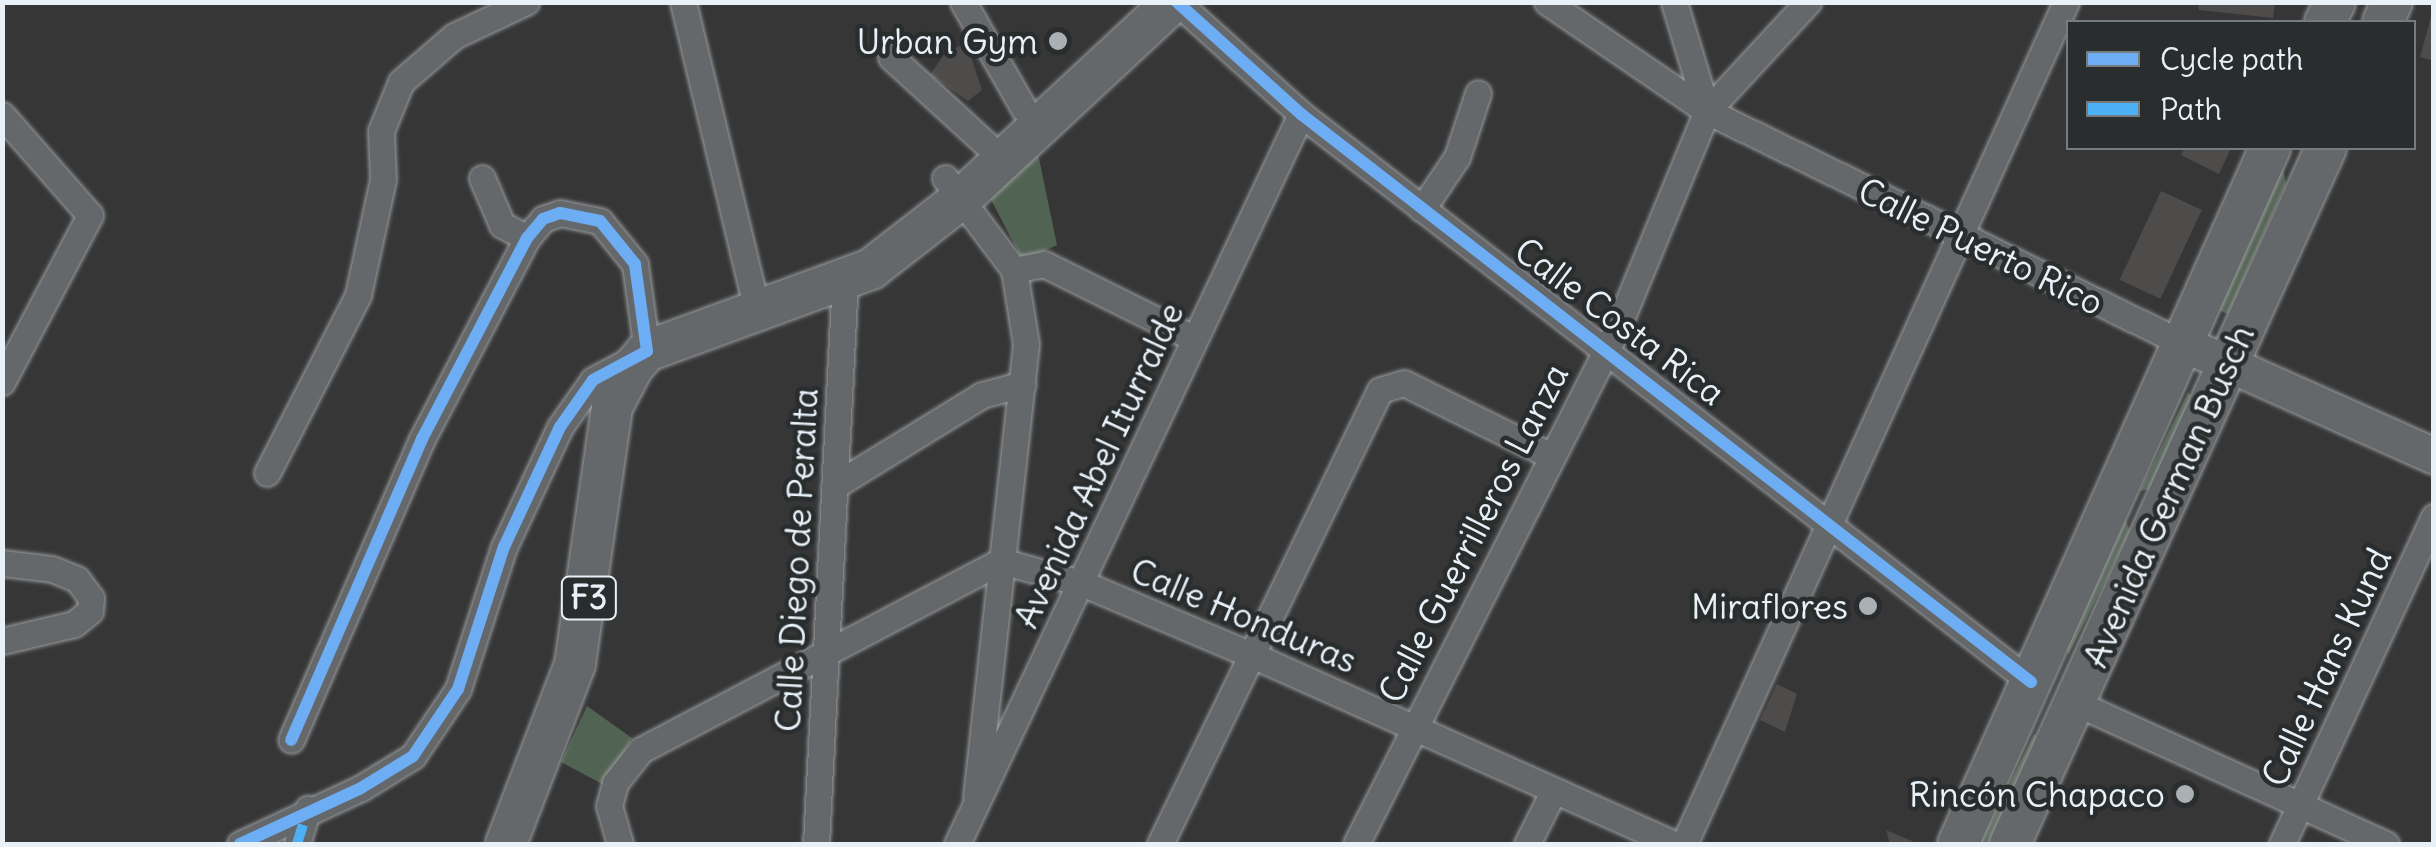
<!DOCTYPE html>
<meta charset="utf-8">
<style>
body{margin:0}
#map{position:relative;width:2436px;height:847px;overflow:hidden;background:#363636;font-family:Delius,sans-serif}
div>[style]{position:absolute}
.green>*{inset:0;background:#516352}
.building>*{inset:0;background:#4e4b4b;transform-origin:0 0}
.roads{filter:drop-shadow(0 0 2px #9b9c9e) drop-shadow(0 0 2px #9b9c9e)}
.street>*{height:25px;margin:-12.5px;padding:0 12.5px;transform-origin:12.5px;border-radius:12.5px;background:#65686b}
.secondary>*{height:35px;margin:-17.5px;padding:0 17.5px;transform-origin:17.5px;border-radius:17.5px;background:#65686b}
.primary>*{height:40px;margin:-20px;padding:0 20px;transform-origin:20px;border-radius:20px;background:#65686b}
.quiet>*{height:10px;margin-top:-5px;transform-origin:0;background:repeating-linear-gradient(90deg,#4cb0f7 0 20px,transparent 0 30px)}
.cycleway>*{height:12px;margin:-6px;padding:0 6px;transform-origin:6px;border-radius:6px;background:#6dadf4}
.dots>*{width:28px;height:28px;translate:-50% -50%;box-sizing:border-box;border:5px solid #2a2d2e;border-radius:50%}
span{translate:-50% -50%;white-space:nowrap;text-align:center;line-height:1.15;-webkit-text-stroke:9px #2a2d2e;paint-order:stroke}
.shield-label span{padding:2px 8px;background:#2a2d2e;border:2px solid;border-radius:8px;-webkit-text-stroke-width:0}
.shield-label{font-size:32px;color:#e8f1f8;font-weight:700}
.poi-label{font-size:35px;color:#e8f1f8}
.right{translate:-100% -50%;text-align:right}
.street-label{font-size:35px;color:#e8f1f8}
.frame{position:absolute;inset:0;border:5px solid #e8f1f8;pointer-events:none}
.legend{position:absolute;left:2066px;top:20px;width:350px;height:130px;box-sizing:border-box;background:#2a2d2e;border:2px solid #767b7f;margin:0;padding:12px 18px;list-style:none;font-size:30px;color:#e8f1f8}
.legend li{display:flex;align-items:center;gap:20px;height:50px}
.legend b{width:50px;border:2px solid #767b7f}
</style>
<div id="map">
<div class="green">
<i style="clip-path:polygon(1037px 149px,1057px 245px,1023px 261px,986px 190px)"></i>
<i style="clip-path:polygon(2282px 165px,2286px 183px,2228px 314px,2214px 308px)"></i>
<i style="clip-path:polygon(2188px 392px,2191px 397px,2153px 497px,2149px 489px,2140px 491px)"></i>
<i style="clip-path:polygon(2122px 511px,2130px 531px,2069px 654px,2066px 650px)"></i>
<i style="clip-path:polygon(587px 706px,632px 738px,604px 785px,561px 762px)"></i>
<i style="clip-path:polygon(2034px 734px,2042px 741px,1996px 844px,1980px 844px)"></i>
</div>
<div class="building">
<i style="clip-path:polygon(2197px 2px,2275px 2px,2273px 18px,2199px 10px)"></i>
<i style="clip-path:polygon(2434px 6px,2434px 61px,2420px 57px)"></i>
<i style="clip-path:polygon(966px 42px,982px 90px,968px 101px,930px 75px,943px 56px)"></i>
<i style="clip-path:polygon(2185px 148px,2231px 148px,2219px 174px,2181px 155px)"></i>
<i style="left:2161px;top:191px;width:45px;height:98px;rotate:25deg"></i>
<i style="clip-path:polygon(1777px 684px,1797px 694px,1785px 732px,1760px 720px)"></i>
<i style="clip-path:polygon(1886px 830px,1919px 844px,1890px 844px)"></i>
</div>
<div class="roads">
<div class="street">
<i style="left:683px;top:2px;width:317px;rotate:76.5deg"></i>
<i style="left:963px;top:2px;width:123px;rotate:60.3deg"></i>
<i style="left:1177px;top:2px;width:167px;rotate:42.1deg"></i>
<i style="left:1301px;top:114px;width:925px;rotate:37.89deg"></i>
<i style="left:1547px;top:2px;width:194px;rotate:34.3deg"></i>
<i style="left:1707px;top:111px;width:531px;rotate:26.03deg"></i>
<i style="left:1674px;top:2px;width:114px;rotate:73.2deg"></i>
<i style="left:891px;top:57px;width:129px;rotate:42.5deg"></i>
<i style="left:2px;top:115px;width:133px;rotate:48.7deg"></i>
<i style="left:90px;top:215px;width:189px;rotate:117.8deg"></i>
<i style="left:482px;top:178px;width:51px;rotate:66.9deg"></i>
<i style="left:502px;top:225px;width:28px;rotate:27deg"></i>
<i style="left:945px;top:178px;width:115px;rotate:53.1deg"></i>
<i style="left:1014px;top:270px;width:75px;rotate:80.8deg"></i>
<i style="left:1026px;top:344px;width:455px;rotate:96.3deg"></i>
<i style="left:1422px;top:209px;width:63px;rotate:-56.1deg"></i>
<i style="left:1457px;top:157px;width:67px;rotate:-71.8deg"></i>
<i style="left:1014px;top:270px;width:31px;rotate:-11deg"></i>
<i style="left:1044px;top:264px;width:166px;rotate:26.4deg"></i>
<i style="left:267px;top:473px;width:200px;rotate:-62.9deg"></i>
<i style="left:358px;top:295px;width:119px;rotate:-77.8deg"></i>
<i style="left:383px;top:179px;width:48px;rotate:-92.4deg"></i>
<i style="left:381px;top:131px;width:53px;rotate:-67.8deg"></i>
<i style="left:401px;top:82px;width:70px;rotate:-41deg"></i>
<i style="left:454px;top:36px;width:80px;rotate:-25.3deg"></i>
<i style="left:834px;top:486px;width:174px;rotate:-31.6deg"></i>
<i style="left:982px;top:395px;width:42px;rotate:-15deg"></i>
<i style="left:1001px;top:561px;width:86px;rotate:15.5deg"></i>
<i style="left:1084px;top:584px;width:185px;rotate:23deg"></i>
<i style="left:1254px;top:656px;width:460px;rotate:24.1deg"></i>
<i style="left:2px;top:563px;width:50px;rotate:6.8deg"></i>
<i style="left:52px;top:569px;width:27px;rotate:22deg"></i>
<i style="left:77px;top:579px;width:24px;rotate:54deg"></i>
<i style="left:91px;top:598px;width:13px;rotate:94deg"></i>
<i style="left:90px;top:611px;width:21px;rotate:141deg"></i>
<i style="left:74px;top:624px;width:74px;rotate:166.7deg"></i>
<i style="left:2074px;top:702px;width:343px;rotate:24.5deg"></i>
<i style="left:240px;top:844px;width:133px;rotate:-24.8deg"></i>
<i style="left:361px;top:788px;width:61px;rotate:-31.6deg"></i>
<i style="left:413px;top:756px;width:81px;rotate:-56.1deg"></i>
<i style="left:458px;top:689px;width:149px;rotate:-72.1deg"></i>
<i style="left:504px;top:547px;width:132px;rotate:-65deg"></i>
<i style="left:560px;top:427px;width:57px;rotate:-54.9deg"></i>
<i style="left:593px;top:380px;width:61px;rotate:-28.2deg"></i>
<i style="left:647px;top:351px;width:88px;rotate:-97.9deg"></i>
<i style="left:635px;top:264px;width:55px;rotate:-129.1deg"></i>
<i style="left:600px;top:221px;width:41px;rotate:-168.7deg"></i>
<i style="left:560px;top:213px;width:18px;rotate:161deg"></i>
<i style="left:543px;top:219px;width:25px;rotate:130deg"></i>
<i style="left:527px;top:238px;width:227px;rotate:117.6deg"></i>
<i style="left:422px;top:439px;width:328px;rotate:113.5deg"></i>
<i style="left:297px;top:844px;width:37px;rotate:-73deg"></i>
<i style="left:620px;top:844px;width:40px;rotate:-106deg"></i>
<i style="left:609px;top:806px;width:24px;rotate:-75deg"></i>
<i style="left:615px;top:783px;width:42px;rotate:-51.8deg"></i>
<i style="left:641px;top:750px;width:407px;rotate:-27.7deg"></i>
<i style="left:816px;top:844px;width:566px;rotate:-87.06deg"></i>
<i style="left:957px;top:844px;width:807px;rotate:-64.77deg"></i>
<i style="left:1160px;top:844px;width:504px;rotate:-64.15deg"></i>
<i style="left:1380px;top:390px;width:25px;rotate:-16deg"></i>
<i style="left:1404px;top:383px;width:164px;rotate:26.4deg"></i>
<i style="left:1356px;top:844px;width:577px;rotate:-63.12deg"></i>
<i style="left:1617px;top:329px;width:236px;rotate:-67.6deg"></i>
<i style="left:1707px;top:111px;width:149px;rotate:-47.2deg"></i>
<i style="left:1527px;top:844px;width:60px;rotate:-63.4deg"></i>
<i style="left:1684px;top:844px;width:925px;rotate:-65.6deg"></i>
<i style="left:2282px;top:844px;width:361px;rotate:-65.1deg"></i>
</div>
<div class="secondary">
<i style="left:2184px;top:344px;width:274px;rotate:24.1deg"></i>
</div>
<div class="primary">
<i style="left:2325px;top:22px;width:22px;rotate:-63deg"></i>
<i style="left:2383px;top:22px;width:22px;rotate:-66deg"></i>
<i style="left:506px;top:844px;width:193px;rotate:-69deg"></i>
<i style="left:575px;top:664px;width:260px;rotate:-81.8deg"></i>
<i style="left:612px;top:407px;width:45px;rotate:-62.3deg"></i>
<i style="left:633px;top:367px;width:21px;rotate:-49deg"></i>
<i style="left:647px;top:351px;width:239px;rotate:-20.1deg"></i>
<i style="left:871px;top:269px;width:114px;rotate:-37.9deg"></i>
<i style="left:961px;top:199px;width:289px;rotate:-42.9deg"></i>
<i style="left:1958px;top:844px;width:763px;rotate:-65.85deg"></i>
<i style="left:2010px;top:844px;width:764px;rotate:-65.58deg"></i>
</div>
</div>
<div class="quiet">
<i style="left:297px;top:844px;width:34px;rotate:-73deg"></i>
</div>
<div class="cycleway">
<i style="left:1177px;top:2px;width:167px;rotate:42.1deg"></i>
<i style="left:1301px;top:114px;width:925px;rotate:37.89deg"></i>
<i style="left:240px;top:844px;width:133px;rotate:-24.8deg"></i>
<i style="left:361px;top:788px;width:61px;rotate:-31.6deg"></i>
<i style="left:413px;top:756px;width:81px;rotate:-56.1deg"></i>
<i style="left:458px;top:689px;width:149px;rotate:-72.1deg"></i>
<i style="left:504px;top:547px;width:132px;rotate:-65deg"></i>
<i style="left:560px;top:427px;width:57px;rotate:-54.9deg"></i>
<i style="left:593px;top:380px;width:61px;rotate:-28.2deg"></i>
<i style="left:647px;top:351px;width:88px;rotate:-97.9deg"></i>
<i style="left:635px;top:264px;width:55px;rotate:-129.1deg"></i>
<i style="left:600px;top:221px;width:41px;rotate:-168.7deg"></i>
<i style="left:560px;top:213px;width:18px;rotate:161deg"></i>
<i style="left:543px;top:219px;width:25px;rotate:130deg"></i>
<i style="left:527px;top:238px;width:227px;rotate:117.6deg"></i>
<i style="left:422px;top:439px;width:328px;rotate:113.5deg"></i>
</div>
<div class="dots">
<i style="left:1058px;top:41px;background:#aab0b4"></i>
<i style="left:1868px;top:606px;background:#aab0b4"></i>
<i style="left:2185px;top:794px;background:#aab0b4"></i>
</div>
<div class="shield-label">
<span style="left:589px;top:598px">F3</span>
</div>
<div class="poi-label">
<span class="right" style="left:1038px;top:41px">Urban Gym</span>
<span class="right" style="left:1848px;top:606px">Miraflores</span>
<span class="right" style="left:2165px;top:794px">Rincón Chapaco</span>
</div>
<div class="street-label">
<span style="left:1981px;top:246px;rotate:26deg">Calle Puerto Rico</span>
<span style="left:1620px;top:321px;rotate:37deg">Calle Costa Rica</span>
<span style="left:1098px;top:465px;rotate:-65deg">Avenida Abel Iturralde</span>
<span style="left:2168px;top:496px;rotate:-66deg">Avenida German Busch</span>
<span style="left:1473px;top:533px;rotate:-63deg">Calle Guerrilleros Lanza</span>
<span style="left:796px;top:560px;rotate:-87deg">Calle Diego de Peralta</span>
<span style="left:1244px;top:615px;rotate:23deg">Calle Honduras</span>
<span style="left:2326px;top:667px;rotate:-65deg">Calle Hans Kund</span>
</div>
<div class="frame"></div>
<ul class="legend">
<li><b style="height:12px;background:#6dadf4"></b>Cycle path</li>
<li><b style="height:12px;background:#4cb0f7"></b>Path</li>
</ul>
</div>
